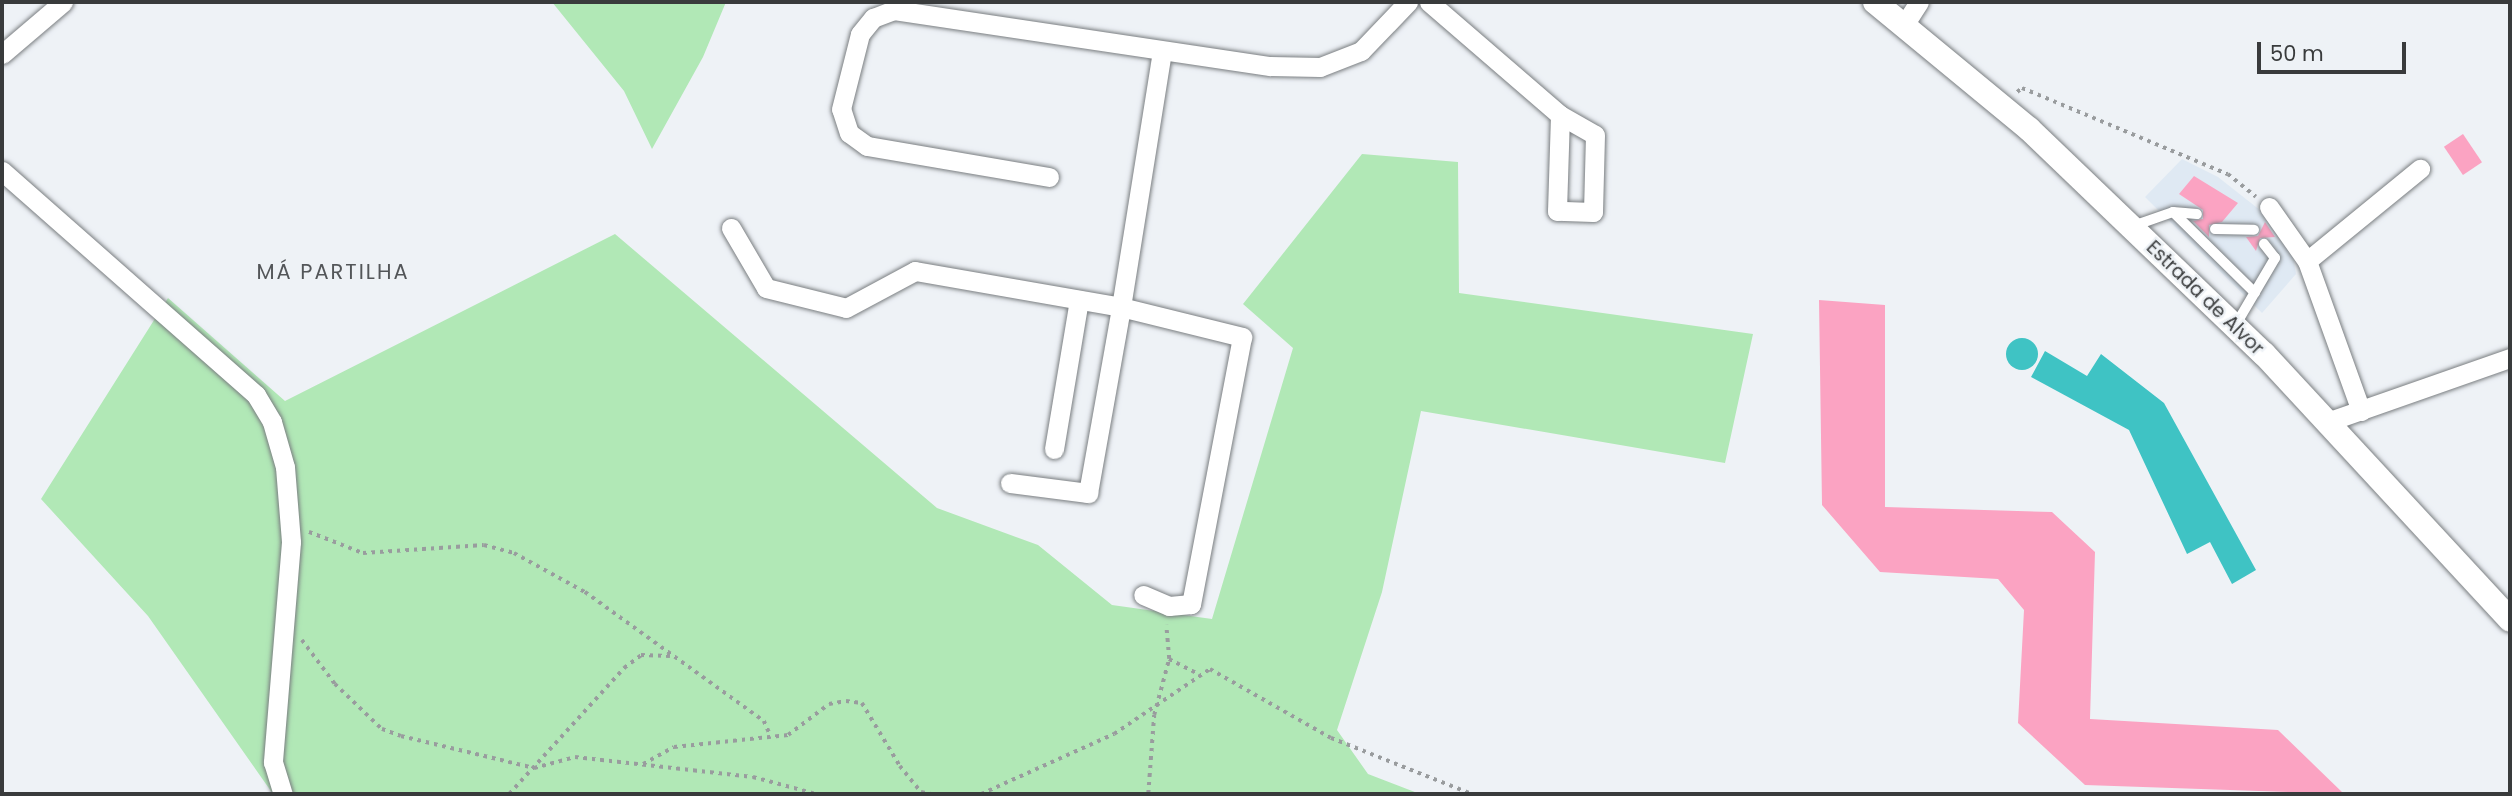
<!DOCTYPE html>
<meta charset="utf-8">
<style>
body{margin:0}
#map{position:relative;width:2512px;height:796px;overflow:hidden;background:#eef2f6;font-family:Poppins,sans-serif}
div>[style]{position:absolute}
.built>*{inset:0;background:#dfe9f3}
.green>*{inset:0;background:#b1e8b6}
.water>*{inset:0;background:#3fc3c4}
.round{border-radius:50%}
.building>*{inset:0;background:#fba3c2;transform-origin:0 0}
.path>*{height:3.5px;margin-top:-1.75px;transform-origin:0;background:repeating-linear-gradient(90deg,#999c9e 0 3.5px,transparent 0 8.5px)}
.roads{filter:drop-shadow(0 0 2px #7a7e81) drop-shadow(0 0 2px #7a7e81)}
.service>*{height:10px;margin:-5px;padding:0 5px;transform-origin:5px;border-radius:5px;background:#fff}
.minor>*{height:19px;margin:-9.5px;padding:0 9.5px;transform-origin:9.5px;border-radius:9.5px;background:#fff}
.tertiary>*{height:24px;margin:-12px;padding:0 12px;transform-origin:12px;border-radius:12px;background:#fff}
span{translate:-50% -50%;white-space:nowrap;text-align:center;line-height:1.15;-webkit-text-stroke:5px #eef2f6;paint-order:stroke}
.street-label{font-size:19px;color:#393b3c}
.neighbourhood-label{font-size:21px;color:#535659;letter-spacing:2px}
.frame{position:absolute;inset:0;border:4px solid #393b3c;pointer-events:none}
.scale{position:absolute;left:2257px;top:42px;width:149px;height:32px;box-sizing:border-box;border:4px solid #393b3c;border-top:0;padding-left:9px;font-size:21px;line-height:24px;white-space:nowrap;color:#393b3c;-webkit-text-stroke:5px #eef2f6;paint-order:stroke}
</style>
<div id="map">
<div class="built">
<i style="clip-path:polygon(2182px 159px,2218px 177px,2270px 218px,2293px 256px,2296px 274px,2262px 313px,2145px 197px)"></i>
</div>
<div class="green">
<i style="clip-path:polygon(552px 2px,726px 2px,703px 57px,652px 149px,624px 91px)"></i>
<i style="clip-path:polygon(1362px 154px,1458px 162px,1459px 293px,1753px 334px,1725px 463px,1421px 411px,1382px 592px,1337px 730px,1368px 774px,1420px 794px,273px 794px,148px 616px,41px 499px,168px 298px,285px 401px,615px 234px,937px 508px,1038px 545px,1112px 605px,1212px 619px,1293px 348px,1243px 304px)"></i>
</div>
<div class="water">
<i class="round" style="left:2006px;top:338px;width:32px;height:32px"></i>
<i style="clip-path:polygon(2045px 351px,2087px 376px,2101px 354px,2164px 403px,2256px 570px,2232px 584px,2210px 542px,2187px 554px,2129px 430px,2031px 377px)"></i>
</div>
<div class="building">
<i style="left:2463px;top:134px;width:34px;height:23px;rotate:56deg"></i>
<i style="clip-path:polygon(2194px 176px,2238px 203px,2222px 222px,2209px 225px,2209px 237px,2193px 221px,2203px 219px,2203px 210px,2179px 194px)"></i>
<i style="clip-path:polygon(2265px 222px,2275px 237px,2260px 238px,2256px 251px,2246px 237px,2258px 236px)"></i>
<i style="clip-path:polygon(1819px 300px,1885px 305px,1885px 507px,2052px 512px,2095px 552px,2090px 719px,2278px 730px,2344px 794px,2085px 785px,2018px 723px,2024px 610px,1998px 579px,1880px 572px,1822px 505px)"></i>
</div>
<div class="path">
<i style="left:2017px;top:92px;width:6px;rotate:-39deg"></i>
<i style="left:2022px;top:88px;width:223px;rotate:22.7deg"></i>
<i style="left:2228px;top:174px;width:36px;rotate:39deg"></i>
<i style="left:309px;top:532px;width:58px;rotate:21.3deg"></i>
<i style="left:363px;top:553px;width:121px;rotate:-3.8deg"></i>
<i style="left:484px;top:545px;width:31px;rotate:15deg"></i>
<i style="left:514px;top:553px;width:81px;rotate:28.8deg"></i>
<i style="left:585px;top:592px;width:221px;rotate:35.8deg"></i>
<i style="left:764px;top:721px;width:17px;rotate:66deg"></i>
<i style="left:302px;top:640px;width:55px;rotate:53.1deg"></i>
<i style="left:335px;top:684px;width:65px;rotate:43.8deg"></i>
<i style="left:382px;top:729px;width:20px;rotate:20deg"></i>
<i style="left:401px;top:736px;width:137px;rotate:13.5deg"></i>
<i style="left:534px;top:768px;width:42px;rotate:-15deg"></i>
<i style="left:575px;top:757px;width:179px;rotate:6.4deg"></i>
<i style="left:753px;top:777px;width:65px;rotate:15.1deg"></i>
<i style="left:1169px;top:659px;width:33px;rotate:27deg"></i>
<i style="left:643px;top:764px;width:35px;rotate:-29deg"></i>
<i style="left:674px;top:747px;width:115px;rotate:-6deg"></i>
<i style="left:788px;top:735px;width:51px;rotate:-37.1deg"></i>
<i style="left:829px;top:704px;width:17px;rotate:-10deg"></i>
<i style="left:846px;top:701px;width:16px;rotate:7deg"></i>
<i style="left:862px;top:703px;width:74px;rotate:58.9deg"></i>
<i style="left:900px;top:766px;width:33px;rotate:51deg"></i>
<i style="left:921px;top:792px;width:10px;rotate:11deg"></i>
<i style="left:509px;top:794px;width:171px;rotate:-47.6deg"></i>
<i style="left:624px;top:668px;width:21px;rotate:-37deg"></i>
<i style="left:641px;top:655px;width:29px;rotate:2deg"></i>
<i style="left:981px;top:794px;width:146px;rotate:-24.3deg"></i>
<i style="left:1114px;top:734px;width:116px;rotate:-34.1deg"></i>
<i style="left:1210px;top:669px;width:139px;rotate:29.7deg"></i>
<i style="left:1331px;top:738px;width:152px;rotate:21.7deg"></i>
<i style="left:1148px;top:794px;width:79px;rotate:-85.7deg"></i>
<i style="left:1154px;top:715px;width:58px;rotate:-75deg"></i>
<i style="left:1169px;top:659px;width:34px;rotate:-95deg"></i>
</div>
<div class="roads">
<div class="service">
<i style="left:2173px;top:212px;width:24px;rotate:5deg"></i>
<i style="left:2133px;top:226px;width:42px;rotate:-19.3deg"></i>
<i style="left:2173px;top:212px;width:115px;rotate:44.6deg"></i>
<i style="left:2215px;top:229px;width:39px;rotate:1deg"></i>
<i style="left:2235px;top:326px;width:79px;rotate:-59.5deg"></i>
<i style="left:2275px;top:258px;width:18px;rotate:-128deg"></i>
</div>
<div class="minor">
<i style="left:1429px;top:2px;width:173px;rotate:40.8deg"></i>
<i style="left:1560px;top:115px;width:40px;rotate:29.7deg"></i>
<i style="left:1595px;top:135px;width:77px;rotate:91.5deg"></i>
<i style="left:1593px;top:212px;width:36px;rotate:-178deg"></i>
<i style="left:1557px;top:211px;width:96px;rotate:-88.2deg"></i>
<i style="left:1904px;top:25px;width:27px;rotate:-57deg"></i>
<i style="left:2px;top:54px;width:80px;rotate:-40.4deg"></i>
<i style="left:2px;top:171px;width:339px;rotate:41.4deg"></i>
<i style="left:256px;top:395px;width:31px;rotate:59deg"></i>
<i style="left:272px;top:422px;width:47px;rotate:73.9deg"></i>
<i style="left:285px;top:467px;width:75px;rotate:85.4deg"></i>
<i style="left:291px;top:542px;width:221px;rotate:94.7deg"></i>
<i style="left:273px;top:762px;width:34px;rotate:73deg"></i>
<i style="left:1049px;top:177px;width:185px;rotate:-170.3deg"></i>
<i style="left:867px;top:146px;width:22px;rotate:-144deg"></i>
<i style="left:849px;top:133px;width:25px;rotate:-108deg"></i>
<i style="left:841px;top:109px;width:77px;rotate:-75.8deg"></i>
<i style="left:860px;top:34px;width:21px;rotate:-51deg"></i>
<i style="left:873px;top:18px;width:22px;rotate:-21deg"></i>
<i style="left:894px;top:10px;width:380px;rotate:8.5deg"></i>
<i style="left:1270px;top:66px;width:50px;rotate:1.1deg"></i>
<i style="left:1320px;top:67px;width:44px;rotate:-21.3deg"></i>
<i style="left:1361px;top:51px;width:68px;rotate:-46.2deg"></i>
<i style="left:2269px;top:207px;width:66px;rotate:54.9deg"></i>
<i style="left:731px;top:228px;width:69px;rotate:59.7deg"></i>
<i style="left:766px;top:288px;width:82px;rotate:14deg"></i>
<i style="left:846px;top:308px;width:78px;rotate:-28.2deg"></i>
<i style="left:915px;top:271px;width:209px;rotate:9.9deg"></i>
<i style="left:1121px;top:307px;width:259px;rotate:-80.9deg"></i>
<i style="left:2361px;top:411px;width:159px;rotate:-109.8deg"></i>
<i style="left:2307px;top:261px;width:146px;rotate:-39.2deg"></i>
<i style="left:2327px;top:422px;width:194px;rotate:-19.3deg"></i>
<i style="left:1054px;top:449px;width:151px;rotate:-80.5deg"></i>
<i style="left:1010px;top:483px;width:79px;rotate:7.3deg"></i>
<i style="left:1088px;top:493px;width:189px;rotate:-79.9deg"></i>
<i style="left:1121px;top:307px;width:125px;rotate:13.9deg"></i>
<i style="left:1242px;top:337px;width:272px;rotate:100.8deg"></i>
<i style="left:1191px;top:604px;width:22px;rotate:175deg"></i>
<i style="left:1169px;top:606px;width:28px;rotate:-157deg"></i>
</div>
<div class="tertiary">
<i style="left:1875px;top:2px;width:200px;rotate:39.5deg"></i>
<i style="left:2029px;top:129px;width:325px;rotate:43.8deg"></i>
<i style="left:2264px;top:354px;width:362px;rotate:47.2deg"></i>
</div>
</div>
<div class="street-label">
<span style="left:2205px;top:298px;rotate:44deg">Estrada de Alvor</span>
</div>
<div class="neighbourhood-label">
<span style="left:333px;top:272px">MÁ PARTILHA</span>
</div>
<div class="frame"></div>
<div class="scale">50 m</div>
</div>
